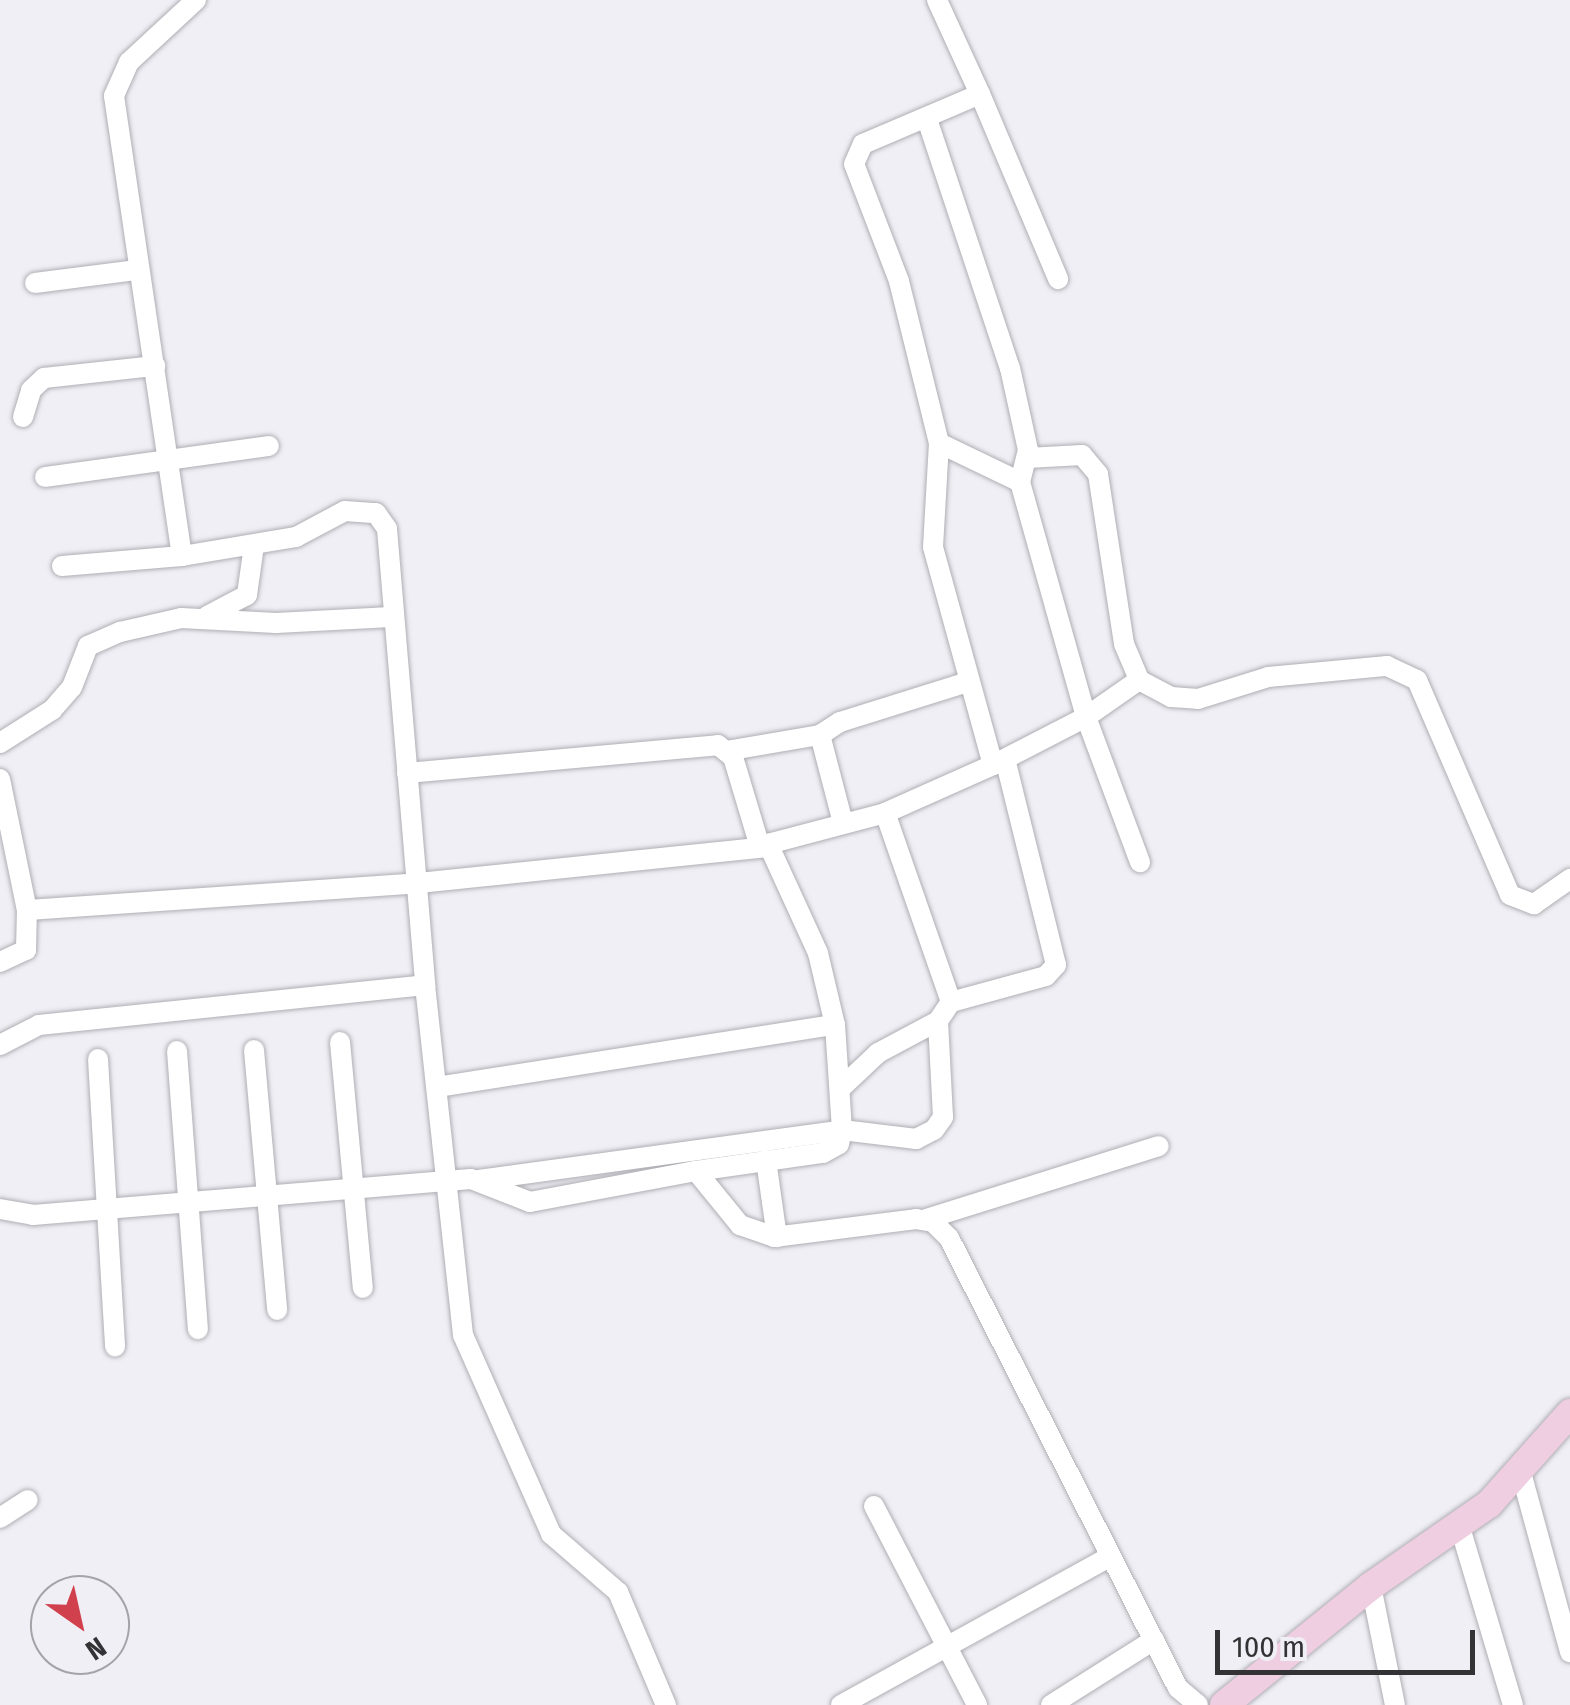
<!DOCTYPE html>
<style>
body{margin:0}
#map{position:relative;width:1570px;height:1705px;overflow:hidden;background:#f0eff5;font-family:"Fira Sans Condensed",sans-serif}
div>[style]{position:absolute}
.roads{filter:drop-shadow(0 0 2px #afaeb4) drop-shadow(0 0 2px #afaeb4)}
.minor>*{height:20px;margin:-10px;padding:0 10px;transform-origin:10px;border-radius:10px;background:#fff}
.secondary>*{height:28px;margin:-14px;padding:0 14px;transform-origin:14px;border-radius:14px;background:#eecee0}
span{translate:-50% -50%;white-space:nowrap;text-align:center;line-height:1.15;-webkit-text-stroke:10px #f0eff5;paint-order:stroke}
.north{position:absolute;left:30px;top:1575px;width:100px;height:100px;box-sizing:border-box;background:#f0eff5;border:2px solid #a4a4a8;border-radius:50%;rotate:146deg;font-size:28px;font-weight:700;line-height:40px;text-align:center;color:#333335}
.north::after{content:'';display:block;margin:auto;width:35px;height:45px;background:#d1414d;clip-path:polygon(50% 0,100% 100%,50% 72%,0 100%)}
.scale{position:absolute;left:1215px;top:1630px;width:260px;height:45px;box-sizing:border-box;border:5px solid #333335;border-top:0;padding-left:12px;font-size:30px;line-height:35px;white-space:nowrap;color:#333335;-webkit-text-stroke:8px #f0eff5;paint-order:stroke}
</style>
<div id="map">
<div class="roads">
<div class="minor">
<i style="left:196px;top:0;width:91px;rotate:137.2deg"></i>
<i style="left:129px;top:62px;width:37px;rotate:114deg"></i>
<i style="left:114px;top:96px;width:465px;rotate:81.6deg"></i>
<i style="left:182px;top:556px;width:116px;rotate:-9.5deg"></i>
<i style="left:296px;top:537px;width:55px;rotate:-28deg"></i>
<i style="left:345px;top:511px;width:31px;rotate:4deg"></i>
<i style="left:376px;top:513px;width:19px;rotate:55deg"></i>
<i style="left:387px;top:529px;width:458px;rotate:85.2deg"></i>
<i style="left:425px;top:985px;width:352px;rotate:83.8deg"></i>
<i style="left:463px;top:1335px;width:218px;rotate:66.1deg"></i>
<i style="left:551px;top:1534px;width:89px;rotate:40.9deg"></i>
<i style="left:618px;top:1592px;width:123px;rotate:67deg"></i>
<i style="left:980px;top:94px;width:201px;rotate:67.1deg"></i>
<i style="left:927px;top:119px;width:262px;rotate:71.6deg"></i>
<i style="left:1010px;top:368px;width:84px;rotate:77.6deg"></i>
<i style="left:1028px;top:450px;width:33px;rotate:104deg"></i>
<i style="left:1020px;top:482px;width:244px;rotate:74.3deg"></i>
<i style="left:1086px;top:717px;width:155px;rotate:69.6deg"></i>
<i style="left:35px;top:283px;width:103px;rotate:-7.3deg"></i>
<i style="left:23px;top:417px;width:28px;rotate:-73deg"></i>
<i style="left:31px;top:390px;width:18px;rotate:-43deg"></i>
<i style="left:44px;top:378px;width:112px;rotate:-6.2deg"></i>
<i style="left:939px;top:443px;width:90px;rotate:25.7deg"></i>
<i style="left:1027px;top:458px;width:55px;rotate:-3.1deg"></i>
<i style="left:1082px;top:455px;width:25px;rotate:50deg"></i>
<i style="left:1098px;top:474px;width:172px;rotate:81.3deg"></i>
<i style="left:1124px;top:644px;width:39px;rotate:67deg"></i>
<i style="left:45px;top:477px;width:226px;rotate:-7.9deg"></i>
<i style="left:62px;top:566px;width:120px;rotate:-4.8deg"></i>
<i style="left:207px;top:616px;width:45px;rotate:-27.7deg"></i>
<i style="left:247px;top:595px;width:50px;rotate:-82deg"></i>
<i style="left:0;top:743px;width:62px;rotate:-32.4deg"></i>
<i style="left:52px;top:710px;width:30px;rotate:-49deg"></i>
<i style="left:72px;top:687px;width:44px;rotate:-68.7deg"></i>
<i style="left:88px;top:646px;width:35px;rotate:-24deg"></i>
<i style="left:120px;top:632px;width:63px;rotate:-12.9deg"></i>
<i style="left:181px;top:618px;width:95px;rotate:3deg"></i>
<i style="left:276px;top:623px;width:115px;rotate:-3deg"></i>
<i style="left:726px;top:751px;width:95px;rotate:-9.7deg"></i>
<i style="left:993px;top:765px;width:105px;rotate:-27.3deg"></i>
<i style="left:1086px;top:717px;width:65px;rotate:-34.9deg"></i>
<i style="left:1139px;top:680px;width:36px;rotate:28deg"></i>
<i style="left:1171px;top:697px;width:27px;rotate:4deg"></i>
<i style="left:1198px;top:699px;width:73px;rotate:-17.4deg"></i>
<i style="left:1268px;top:677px;width:120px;rotate:-5.3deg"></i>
<i style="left:1387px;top:666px;width:33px;rotate:25deg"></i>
<i style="left:1417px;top:680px;width:234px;rotate:66.6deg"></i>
<i style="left:1510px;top:895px;width:26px;rotate:21deg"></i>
<i style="left:1534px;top:904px;width:44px;rotate:-34.8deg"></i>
<i style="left:407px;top:773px;width:312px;rotate:-5.1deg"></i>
<i style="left:718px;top:745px;width:19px;rotate:39deg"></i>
<i style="left:733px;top:757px;width:94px;rotate:73.3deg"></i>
<i style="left:0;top:779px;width:134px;rotate:78.4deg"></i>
<i style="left:27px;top:910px;width:393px;rotate:-3.9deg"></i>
<i style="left:419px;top:883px;width:350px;rotate:-5.9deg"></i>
<i style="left:843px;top:823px;width:91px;rotate:-104.6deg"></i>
<i style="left:820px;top:735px;width:24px;rotate:-33deg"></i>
<i style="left:840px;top:722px;width:134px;rotate:-17.4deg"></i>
<i style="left:0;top:962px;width:29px;rotate:-25deg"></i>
<i style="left:26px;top:950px;width:40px;rotate:-88.6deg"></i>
<i style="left:951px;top:1002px;width:98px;rotate:-15.3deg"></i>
<i style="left:1046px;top:976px;width:15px;rotate:-48deg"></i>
<i style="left:1056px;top:965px;width:212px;rotate:-103.9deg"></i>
<i style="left:340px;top:1042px;width:247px;rotate:84.7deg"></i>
<i style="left:0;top:1045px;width:44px;rotate:-27.1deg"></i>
<i style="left:39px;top:1025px;width:388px;rotate:-5.9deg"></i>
<i style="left:254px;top:1050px;width:261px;rotate:84.9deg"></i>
<i style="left:177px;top:1051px;width:279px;rotate:85.7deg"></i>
<i style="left:98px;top:1059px;width:288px;rotate:86.6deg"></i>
<i style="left:437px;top:1087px;width:403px;rotate:-8.9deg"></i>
<i style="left:842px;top:1087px;width:50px;rotate:-43.4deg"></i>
<i style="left:878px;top:1053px;width:68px;rotate:-28.1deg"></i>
<i style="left:766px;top:1160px;width:78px;rotate:81.9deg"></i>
<i style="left:696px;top:1171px;width:128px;rotate:-8.1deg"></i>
<i style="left:823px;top:1153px;width:18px;rotate:-29deg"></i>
<i style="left:839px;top:1144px;width:14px;rotate:-78deg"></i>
<i style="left:842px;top:1130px;width:105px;rotate:-93.8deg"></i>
<i style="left:835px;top:1025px;width:74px;rotate:-103.3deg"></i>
<i style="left:818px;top:953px;width:120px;rotate:-114.6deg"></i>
<i style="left:768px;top:844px;width:121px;rotate:-14.8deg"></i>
<i style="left:885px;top:813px;width:118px;rotate:-24deg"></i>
<i style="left:993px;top:765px;width:226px;rotate:-105.4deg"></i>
<i style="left:933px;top:547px;width:104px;rotate:-86.7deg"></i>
<i style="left:939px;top:443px;width:167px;rotate:-103.9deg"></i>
<i style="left:899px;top:281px;width:125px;rotate:-111deg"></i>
<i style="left:854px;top:164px;width:22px;rotate:-66deg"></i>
<i style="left:863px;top:144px;width:127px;rotate:-23.1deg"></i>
<i style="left:980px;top:94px;width:103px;rotate:-114.6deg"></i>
<i style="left:479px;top:1180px;width:366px;rotate:-7.8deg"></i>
<i style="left:842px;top:1130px;width:75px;rotate:6.9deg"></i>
<i style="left:916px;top:1139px;width:20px;rotate:-27deg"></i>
<i style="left:934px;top:1130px;width:16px;rotate:-55deg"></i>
<i style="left:943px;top:1117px;width:96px;rotate:-93deg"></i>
<i style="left:938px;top:1021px;width:23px;rotate:-56deg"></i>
<i style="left:951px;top:1002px;width:200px;rotate:-109.2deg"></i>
<i style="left:0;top:1209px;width:34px;rotate:10deg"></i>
<i style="left:33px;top:1215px;width:439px;rotate:-4.7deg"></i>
<i style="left:471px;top:1179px;width:63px;rotate:21.3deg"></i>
<i style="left:530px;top:1202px;width:169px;rotate:-10.6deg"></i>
<i style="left:696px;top:1171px;width:70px;rotate:50.8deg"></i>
<i style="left:740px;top:1225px;width:36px;rotate:19deg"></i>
<i style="left:774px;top:1237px;width:143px;rotate:-7.2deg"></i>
<i style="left:916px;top:1219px;width:17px;rotate:10deg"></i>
<i style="left:933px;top:1222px;width:23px;rotate:45deg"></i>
<i style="left:949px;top:1238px;width:505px;rotate:63.03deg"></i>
<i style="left:1178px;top:1688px;width:26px;rotate:40deg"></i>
<i style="left:923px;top:1220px;width:247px;rotate:-17.4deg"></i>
<i style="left:1520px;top:1469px;width:190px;rotate:74.7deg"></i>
<i style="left:874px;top:1506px;width:224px;rotate:62.6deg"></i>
<i style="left:0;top:1518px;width:33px;rotate:-33deg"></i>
<i style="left:1459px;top:1524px;width:189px;rotate:73.4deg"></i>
<i style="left:1371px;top:1586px;width:121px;rotate:78.6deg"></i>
<i style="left:841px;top:1705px;width:308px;rotate:-28.9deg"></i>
<i style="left:1051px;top:1705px;width:122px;rotate:-32.3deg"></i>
</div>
<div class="secondary">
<i style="left:1224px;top:1705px;width:189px;rotate:-39deg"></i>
<i style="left:1371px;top:1586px;width:144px;rotate:-34.8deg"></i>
<i style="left:1489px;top:1504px;width:122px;rotate:-48.3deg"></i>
</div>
</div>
<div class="north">N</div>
<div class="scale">100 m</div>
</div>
